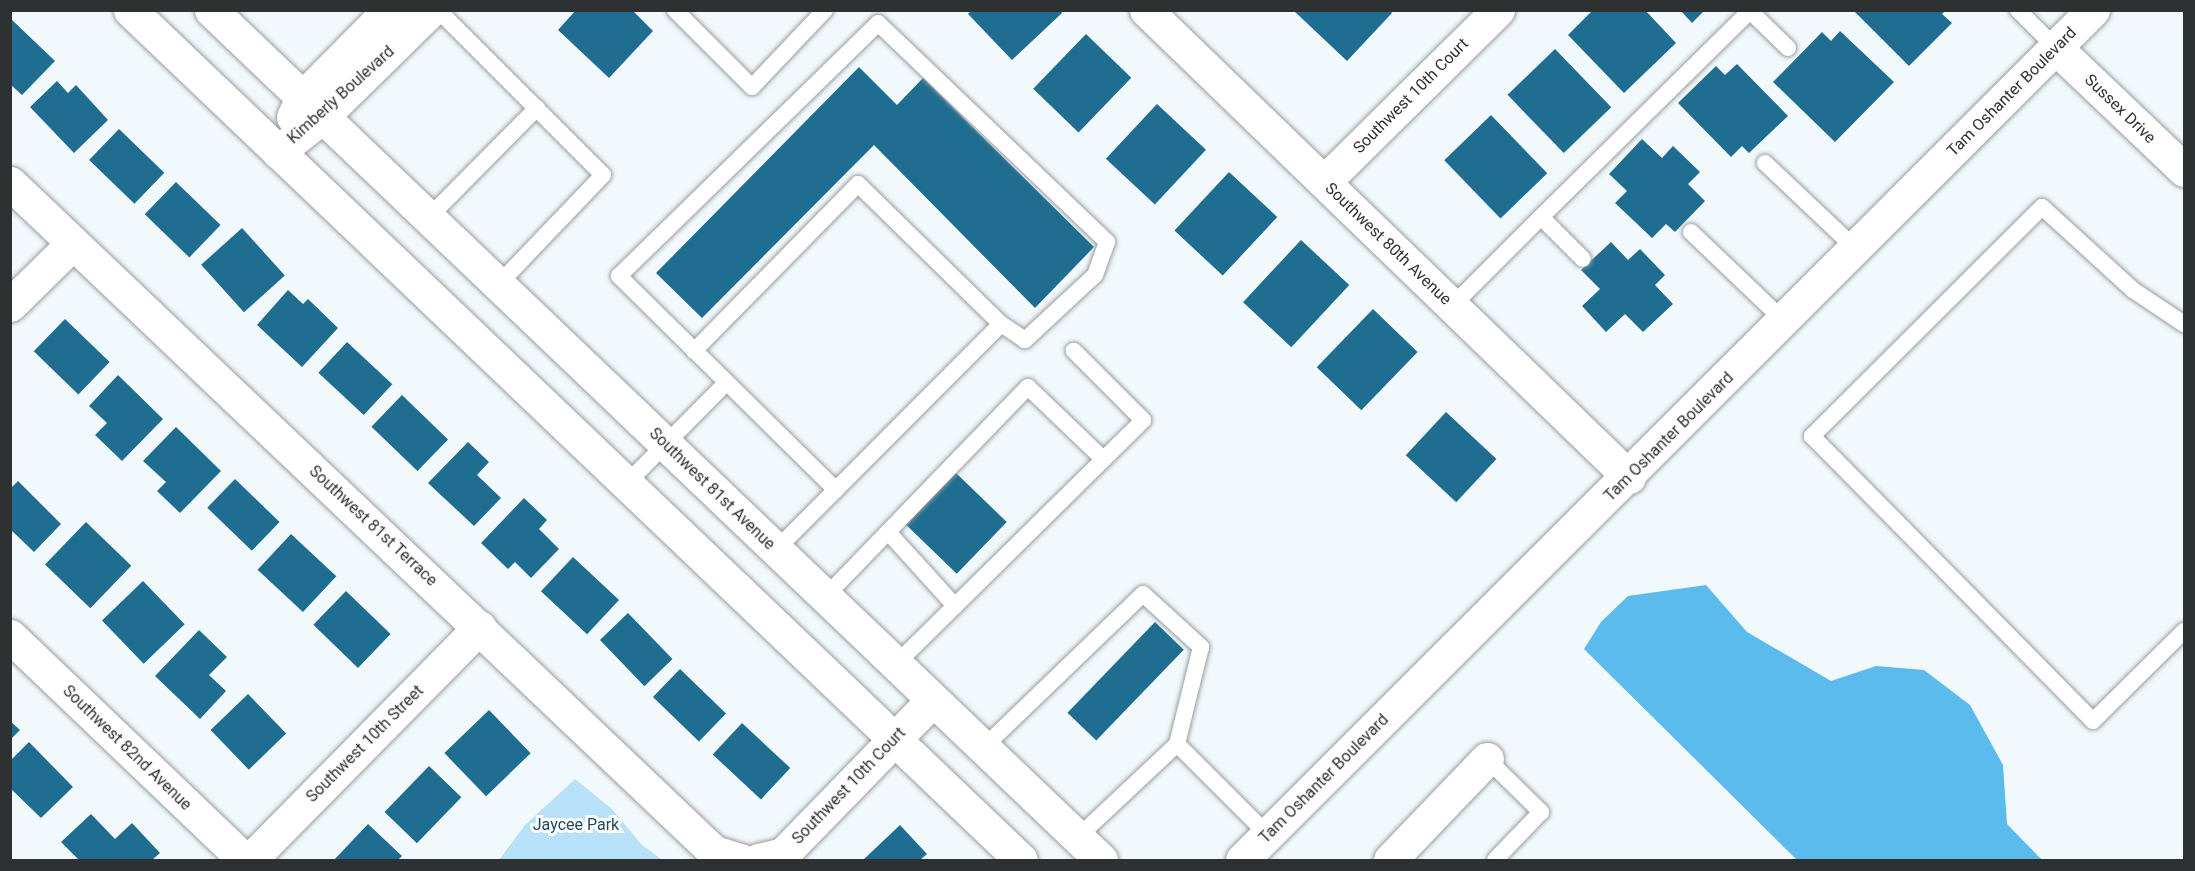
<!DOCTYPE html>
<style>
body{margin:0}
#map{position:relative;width:2195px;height:871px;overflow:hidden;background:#f2f9fd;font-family:Roboto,sans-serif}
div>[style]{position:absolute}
.green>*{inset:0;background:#b7e1f9}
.water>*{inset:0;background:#5bbbec}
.building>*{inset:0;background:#1f6d90;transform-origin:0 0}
.roads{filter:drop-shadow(0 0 2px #979da1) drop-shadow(0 0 2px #979da1)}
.lane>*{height:16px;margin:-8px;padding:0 8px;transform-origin:8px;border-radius:8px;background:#fff}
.street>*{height:33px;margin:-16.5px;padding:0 16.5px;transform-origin:16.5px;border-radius:16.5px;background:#fff}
.secondary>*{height:33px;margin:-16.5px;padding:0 16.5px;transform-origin:16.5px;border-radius:16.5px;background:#fff}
span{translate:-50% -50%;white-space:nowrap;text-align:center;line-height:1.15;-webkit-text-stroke:6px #fff;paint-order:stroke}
.street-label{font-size:16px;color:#2e3132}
.park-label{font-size:16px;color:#214a5e}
.frame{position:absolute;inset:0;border:12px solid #2e3132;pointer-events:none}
</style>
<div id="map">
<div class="green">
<i style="clip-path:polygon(575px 779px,612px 809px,641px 844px,662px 860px,499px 860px,525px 825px)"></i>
</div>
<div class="water">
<i style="clip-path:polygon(1706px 585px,1747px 632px,1831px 681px,1876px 666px,1924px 670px,1970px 705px,2003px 765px,2007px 824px,2042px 860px,1797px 860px,1584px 649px,1601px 622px,1628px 596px)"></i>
</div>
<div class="building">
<i style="clip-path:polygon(576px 10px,632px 10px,653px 31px,609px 78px,558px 30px)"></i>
<i style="clip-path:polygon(972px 10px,1060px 10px,1062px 13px,1012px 60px,968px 14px)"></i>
<i style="clip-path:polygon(1293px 10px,1390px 10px,1392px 13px,1347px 61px)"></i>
<i style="clip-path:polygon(1593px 10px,1645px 10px,1676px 43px,1624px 93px,1568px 35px)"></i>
<i style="clip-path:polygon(1680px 10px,1705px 10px,1692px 23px)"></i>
<i style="clip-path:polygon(1853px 10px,1946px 10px,1942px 14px,1952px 23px,1909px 66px)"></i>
<i style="clip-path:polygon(10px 18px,55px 61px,22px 95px,10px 84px)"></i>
<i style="clip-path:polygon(1840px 31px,1894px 82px,1835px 142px,1773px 82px,1822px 32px,1831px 41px)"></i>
<i style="left:1086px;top:34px;width:63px;height:76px;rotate:44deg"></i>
<i style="left:1555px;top:49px;width:81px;height:66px;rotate:46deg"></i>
<i style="clip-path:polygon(1737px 64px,1788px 116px,1749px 153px,1742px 146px,1731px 157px,1678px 103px,1716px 66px,1725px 75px)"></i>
<i style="clip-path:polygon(859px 67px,897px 105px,923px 78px,1094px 247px,1035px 308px,874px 145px,702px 318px,656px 273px)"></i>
<i style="clip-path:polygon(57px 81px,68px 93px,76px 85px,108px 120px,74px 153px,30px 107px)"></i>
<i style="left:1157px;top:104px;width:67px;height:75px;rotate:43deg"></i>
<i style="left:1491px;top:115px;width:81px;height:65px;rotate:46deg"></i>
<i style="left:119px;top:129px;width:63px;height:43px;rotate:44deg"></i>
<i style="clip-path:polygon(1642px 139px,1662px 158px,1673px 146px,1700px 172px,1688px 184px,1705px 201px,1675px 232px,1666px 224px,1652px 238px,1615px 203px,1627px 191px,1609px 174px)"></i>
<i style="left:1229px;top:172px;width:66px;height:80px;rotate:43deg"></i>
<i style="left:176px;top:182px;width:62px;height:45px;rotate:44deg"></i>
<i style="left:242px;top:228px;width:64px;height:55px;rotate:48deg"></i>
<i style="left:1301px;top:240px;width:66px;height:85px;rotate:43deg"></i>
<i style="clip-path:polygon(1611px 242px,1628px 260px,1640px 249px,1665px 275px,1655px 285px,1673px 304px,1643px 332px,1625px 314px,1606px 332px,1582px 306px,1600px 289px,1581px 270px)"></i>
<i style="clip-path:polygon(288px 290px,303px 304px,308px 299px,338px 328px,302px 367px,257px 325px)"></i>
<i style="left:1373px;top:309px;width:62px;height:81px;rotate:44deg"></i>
<i style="left:65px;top:319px;width:62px;height:45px;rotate:44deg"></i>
<i style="left:347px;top:342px;width:62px;height:42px;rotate:43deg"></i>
<i style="clip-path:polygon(118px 375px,163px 419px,122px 461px,95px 435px,107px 423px,89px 406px)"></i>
<i style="left:402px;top:395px;width:64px;height:44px;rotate:44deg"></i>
<i style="left:1446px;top:412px;width:69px;height:59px;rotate:43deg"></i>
<i style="clip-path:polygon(176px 427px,221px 471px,180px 513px,157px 491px,166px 482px,143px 461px)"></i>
<i style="clip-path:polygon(468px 442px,489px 462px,477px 475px,501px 498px,474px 526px,428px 483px)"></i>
<i style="left:955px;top:472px;width:72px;height:72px;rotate:44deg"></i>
<i style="left:235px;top:479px;width:62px;height:40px;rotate:44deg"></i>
<i style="clip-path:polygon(18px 481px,61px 524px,34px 552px,10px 529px,10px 489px)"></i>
<i style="clip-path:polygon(524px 498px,547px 520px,539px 529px,559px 549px,531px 578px,515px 562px,508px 569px,481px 543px)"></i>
<i style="left:86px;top:522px;width:63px;height:59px;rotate:44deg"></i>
<i style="left:291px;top:534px;width:62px;height:49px;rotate:43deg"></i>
<i style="left:573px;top:557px;width:63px;height:47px;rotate:43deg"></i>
<i style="left:143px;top:581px;width:60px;height:57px;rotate:46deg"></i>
<i style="left:346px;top:591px;width:62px;height:47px;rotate:44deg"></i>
<i style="left:628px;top:613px;width:64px;height:39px;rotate:46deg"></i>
<i style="left:1155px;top:622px;width:40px;height:126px;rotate:44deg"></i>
<i style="clip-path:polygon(199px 630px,227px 657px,209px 675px,226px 691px,200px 719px,155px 676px)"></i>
<i style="left:680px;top:669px;width:64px;height:39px;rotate:44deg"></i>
<i style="left:248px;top:694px;width:55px;height:52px;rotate:46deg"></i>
<i style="left:489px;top:710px;width:60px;height:62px;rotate:46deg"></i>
<i style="clip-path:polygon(10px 721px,20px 730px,10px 740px)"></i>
<i style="left:742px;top:723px;width:66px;height:43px;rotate:43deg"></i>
<i style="clip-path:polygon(29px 742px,73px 787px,41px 818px,10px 788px,10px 761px)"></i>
<i style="left:429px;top:766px;width:45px;height:64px;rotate:44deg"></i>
<i style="clip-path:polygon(91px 814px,115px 839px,132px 823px,160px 853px,152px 860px,79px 860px,61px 842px)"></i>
<i style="clip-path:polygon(368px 824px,402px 856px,398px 860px,334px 860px)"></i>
<i style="clip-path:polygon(900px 825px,927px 854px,920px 860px,863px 860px)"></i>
</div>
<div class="roads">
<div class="lane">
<i style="left:438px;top:10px;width:233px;rotate:45deg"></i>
<i style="left:603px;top:175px;width:152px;rotate:133.7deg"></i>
<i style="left:675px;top:10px;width:109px;rotate:45deg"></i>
<i style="left:752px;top:87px;width:106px;rotate:-46.5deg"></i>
<i style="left:2018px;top:10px;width:54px;rotate:45deg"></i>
<i style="left:1765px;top:163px;width:125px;rotate:43.4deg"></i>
<i style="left:1541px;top:217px;width:293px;rotate:-44.6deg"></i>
<i style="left:1750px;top:11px;width:53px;rotate:44.2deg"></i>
<i style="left:428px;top:218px;width:155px;rotate:-45.3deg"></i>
<i style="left:1691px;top:232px;width:129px;rotate:43.7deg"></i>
<i style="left:1452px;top:306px;width:126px;rotate:-45deg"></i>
<i style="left:1541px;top:217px;width:59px;rotate:45deg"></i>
<i style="left:2184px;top:324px;width:61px;rotate:-146.3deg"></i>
<i style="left:2133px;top:290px;width:123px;rotate:-137.6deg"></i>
<i style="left:2042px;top:207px;width:325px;rotate:135.1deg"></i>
<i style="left:1812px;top:436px;width:400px;rotate:45.4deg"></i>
<i style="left:2093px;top:721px;width:128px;rotate:-44.7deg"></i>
<i style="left:694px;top:351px;width:234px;rotate:-45.5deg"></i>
<i style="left:858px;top:184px;width:200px;rotate:44.4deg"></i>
<i style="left:1001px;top:324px;width:319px;rotate:134.9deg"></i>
<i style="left:626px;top:484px;width:142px;rotate:-45.3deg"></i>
<i style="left:836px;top:490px;width:305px;rotate:-135.4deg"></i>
<i style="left:619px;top:276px;width:362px;rotate:-44.3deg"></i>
<i style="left:878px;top:23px;width:317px;rotate:43.7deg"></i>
<i style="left:1107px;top:242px;width:35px;rotate:110deg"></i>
<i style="left:1095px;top:275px;width:96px;rotate:137.1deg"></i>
<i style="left:1025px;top:340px;width:29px;rotate:-146deg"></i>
<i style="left:888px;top:532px;width:100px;rotate:47.8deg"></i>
<i style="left:825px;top:597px;width:292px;rotate:-46deg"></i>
<i style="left:1028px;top:387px;width:104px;rotate:43.8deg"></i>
<i style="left:896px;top:664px;width:347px;rotate:-44.6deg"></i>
<i style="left:1143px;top:420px;width:98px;rotate:-135deg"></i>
<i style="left:983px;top:748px;width:222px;rotate:-43.9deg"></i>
<i style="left:1143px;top:594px;width:79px;rotate:42.4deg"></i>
<i style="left:1201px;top:647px;width:100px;rotate:103.9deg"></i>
<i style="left:1177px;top:744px;width:129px;rotate:45deg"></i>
<i style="left:1487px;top:759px;width:76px;rotate:44.5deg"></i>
<i style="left:1541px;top:812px;width:66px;rotate:133.8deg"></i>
<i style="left:1077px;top:838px;width:137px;rotate:-43.2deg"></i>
</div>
<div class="street">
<i style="left:1146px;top:10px;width:672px;rotate:44.04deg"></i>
<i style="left:2056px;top:48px;width:177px;rotate:43.6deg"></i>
<i style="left:1324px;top:182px;width:245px;rotate:-44.7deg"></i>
<i style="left:10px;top:183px;width:971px;rotate:43.54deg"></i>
<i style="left:714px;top:852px;width:28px;rotate:17deg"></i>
<i style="left:10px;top:305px;width:88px;rotate:-44.5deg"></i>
<i style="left:10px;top:636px;width:324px;rotate:43.7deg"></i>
<i style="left:250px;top:860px;width:327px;rotate:-45.4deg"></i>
<i style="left:758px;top:860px;width:26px;rotate:-13deg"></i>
<i style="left:783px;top:854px;width:215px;rotate:-45.8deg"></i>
<i style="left:1390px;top:860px;width:140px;rotate:-46.2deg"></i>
</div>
<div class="secondary">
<i style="left:130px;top:10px;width:1231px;rotate:43.65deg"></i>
<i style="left:211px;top:10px;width:1231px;rotate:43.68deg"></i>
<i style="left:293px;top:117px;width:21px;rotate:-65deg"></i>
<i style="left:302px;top:98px;width:124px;rotate:-45.3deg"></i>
<i style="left:278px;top:152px;width:56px;rotate:-38.5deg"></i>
<i style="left:322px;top:117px;width:153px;rotate:-44.5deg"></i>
<i style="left:1242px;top:860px;width:1203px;rotate:-44.97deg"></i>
</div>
</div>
<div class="street-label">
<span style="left:2012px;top:92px;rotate:-45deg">Tam Oshanter Boulevard</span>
<span style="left:341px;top:95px;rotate:-42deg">Kimberly Boulevard</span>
<span style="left:1411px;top:96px;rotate:-45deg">Southwest 10th Court</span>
<span style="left:2120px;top:109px;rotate:44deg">Sussex Drive</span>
<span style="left:1388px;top:244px;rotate:44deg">Southwest 80th Avenue</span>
<span style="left:1669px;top:437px;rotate:-45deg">Tam Oshanter Boulevard</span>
<span style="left:712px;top:489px;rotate:44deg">Southwest 81st Avenue</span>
<span style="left:373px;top:526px;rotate:43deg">Southwest 81st Terrace</span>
<span style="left:365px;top:744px;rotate:-45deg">Southwest 10th Street</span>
<span style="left:127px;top:748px;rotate:44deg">Southwest 82nd Avenue</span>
<span style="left:1324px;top:779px;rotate:-45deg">Tam Oshanter Boulevard</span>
<span style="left:849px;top:786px;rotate:-46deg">Southwest 10th Court</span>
</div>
<div class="park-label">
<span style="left:576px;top:825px">Jaycee Park</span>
</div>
<div class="frame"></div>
</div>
